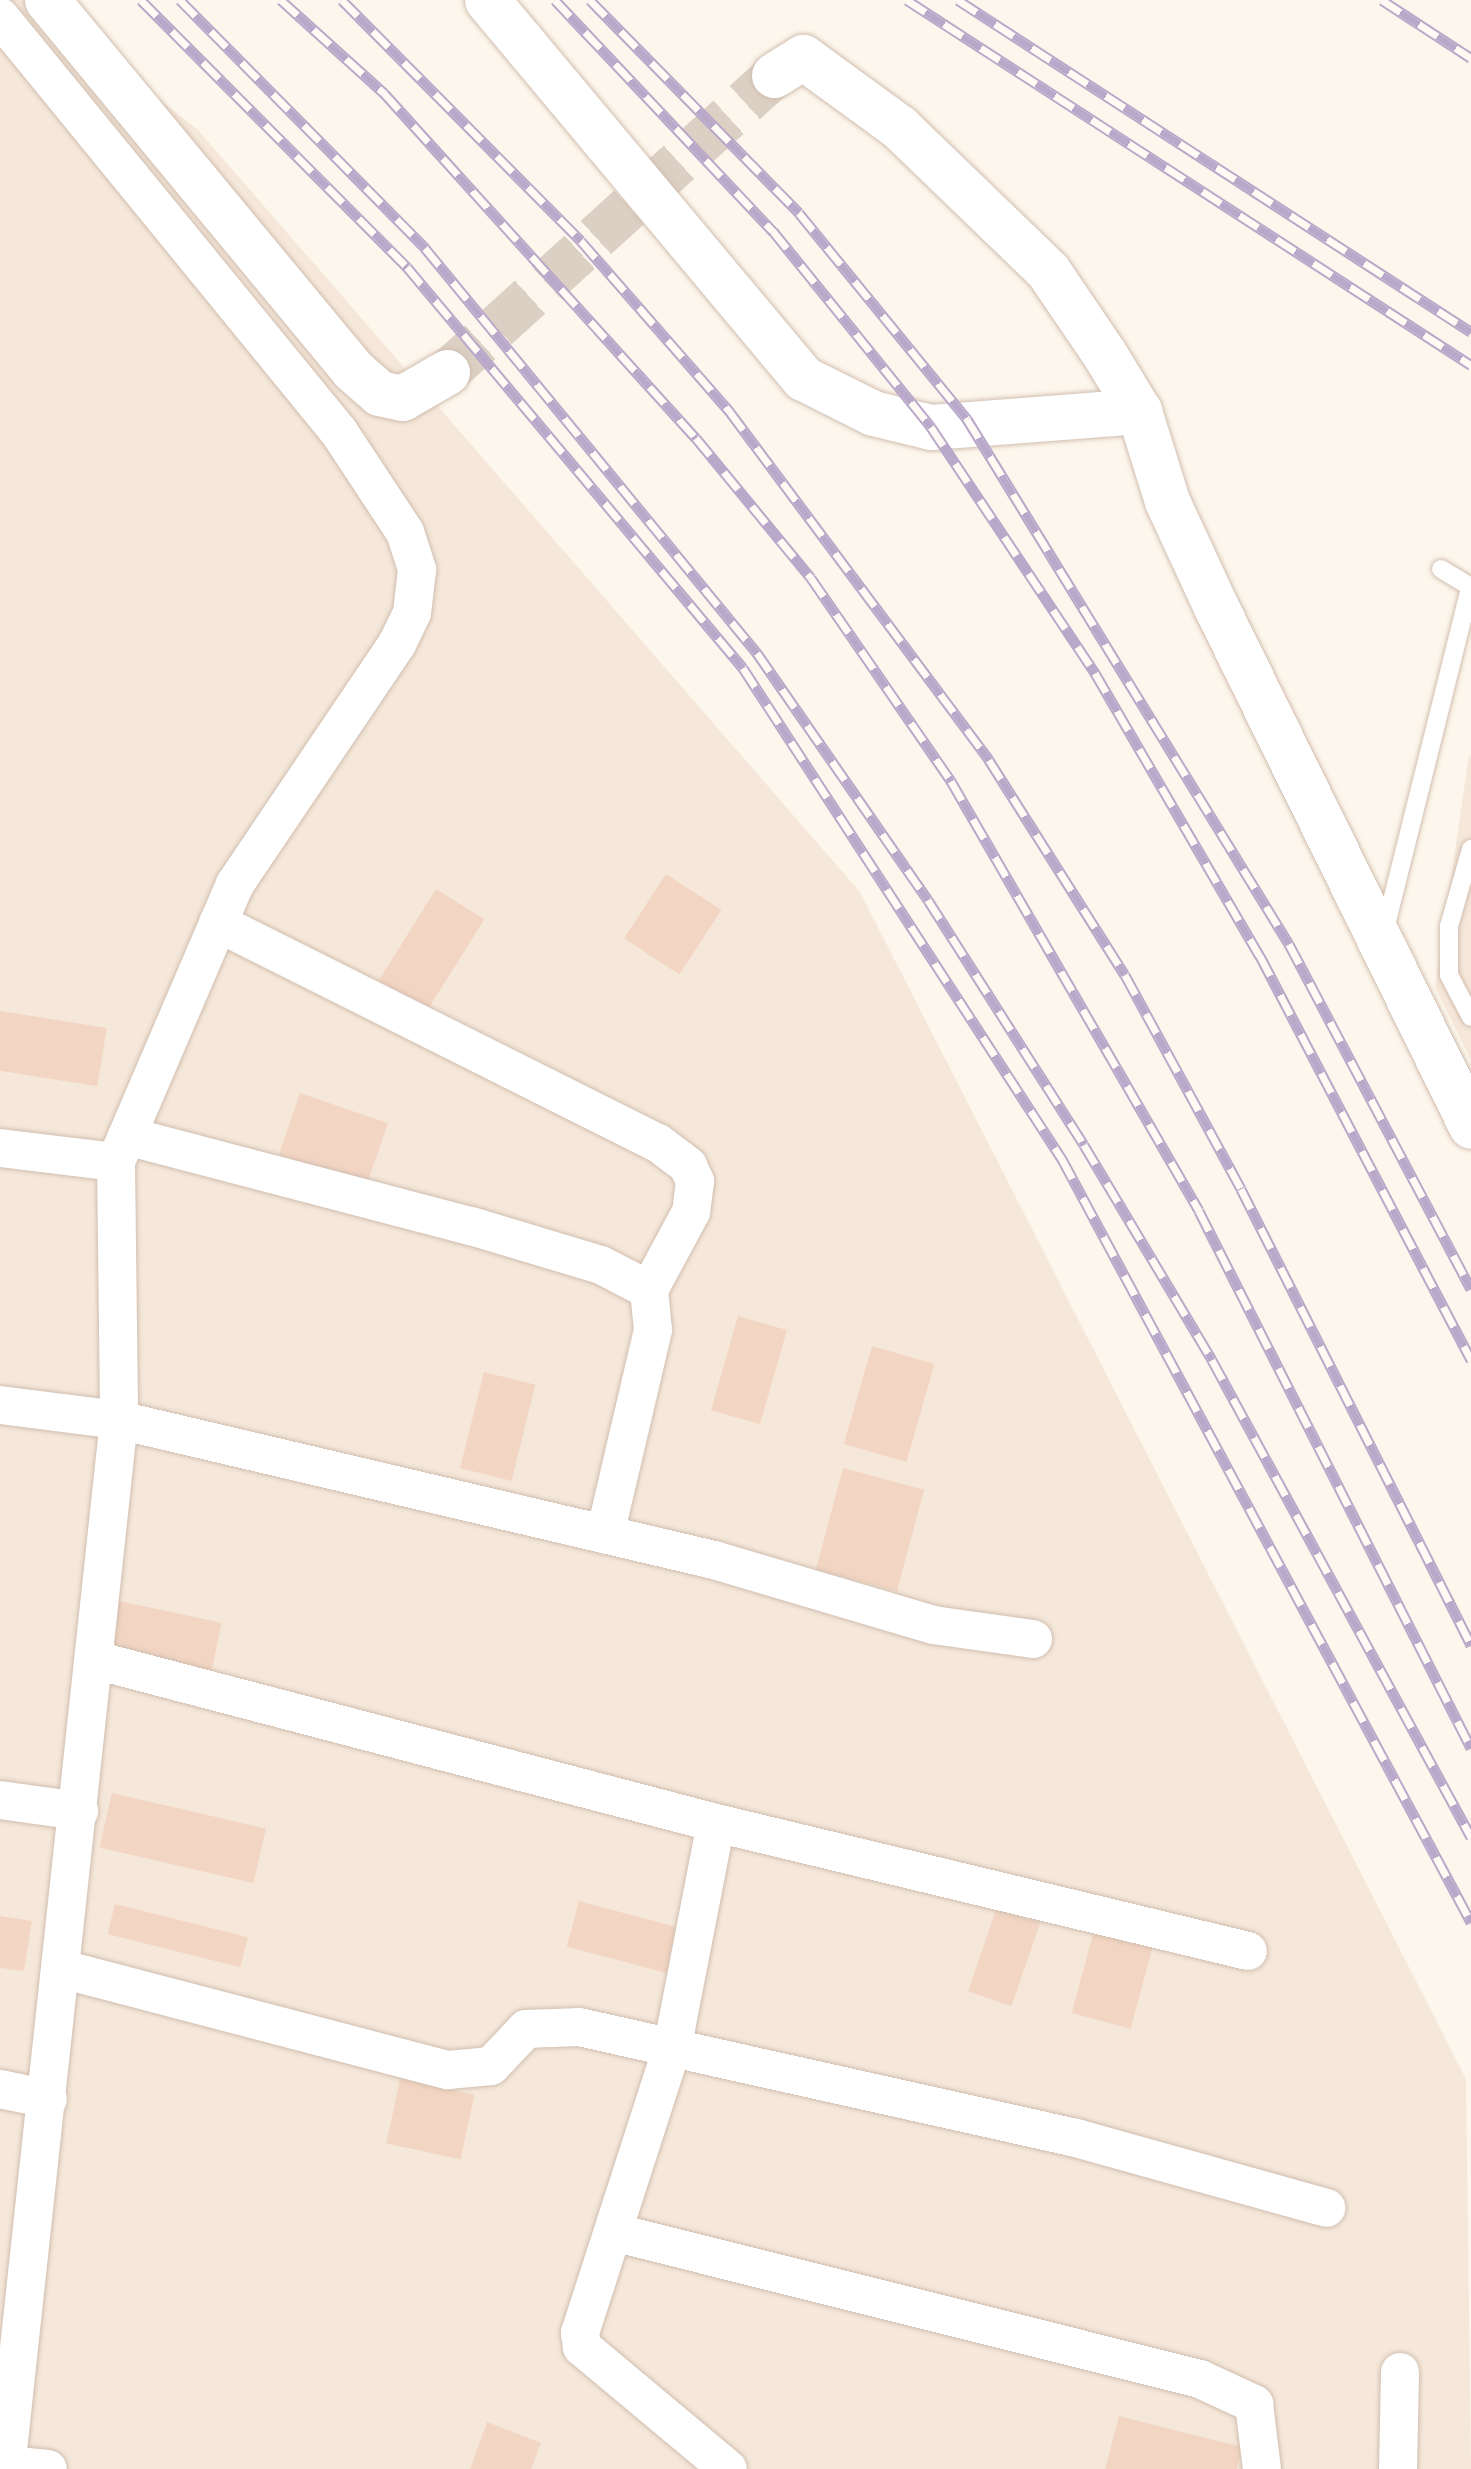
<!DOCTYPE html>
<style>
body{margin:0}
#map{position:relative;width:1471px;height:2469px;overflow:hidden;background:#fdf6ec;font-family:"DM Sans",sans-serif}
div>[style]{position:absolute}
.residential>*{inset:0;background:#f5e8da}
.building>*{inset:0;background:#f3d5c3;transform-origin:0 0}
.tertiary-tunnel>*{height:45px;margin-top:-22.5px;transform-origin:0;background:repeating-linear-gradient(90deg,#dcd0c4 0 45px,transparent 0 67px)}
.roads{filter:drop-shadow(0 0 2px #d1beb0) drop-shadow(0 0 2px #d1beb0)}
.service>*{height:18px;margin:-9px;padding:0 9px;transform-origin:9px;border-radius:9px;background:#fff}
.minor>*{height:38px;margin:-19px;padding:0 19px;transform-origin:19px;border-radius:19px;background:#fff}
.tertiary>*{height:45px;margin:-22.5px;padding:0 22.5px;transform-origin:22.5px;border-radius:22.5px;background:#fff}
.rail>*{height:11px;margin-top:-5.5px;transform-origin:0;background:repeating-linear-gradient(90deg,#fffaf3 0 22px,#b9a8c9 0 44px);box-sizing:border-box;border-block:2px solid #b9a8c9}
span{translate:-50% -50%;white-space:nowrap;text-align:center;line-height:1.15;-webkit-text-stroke:8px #fffaf3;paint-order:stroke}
</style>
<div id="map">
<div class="residential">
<i style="clip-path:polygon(0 0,35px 0,198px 130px,860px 892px,1466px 2079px,1471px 2469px,0 2469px)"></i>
<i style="clip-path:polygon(1469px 755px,1471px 757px,1471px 1060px,1435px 987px)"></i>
</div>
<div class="building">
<i style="left:666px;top:874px;width:66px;height:77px;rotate:33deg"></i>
<i style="left:436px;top:889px;width:57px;height:108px;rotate:32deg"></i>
<i style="left:0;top:1011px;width:108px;height:59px;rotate:9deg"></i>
<i style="left:300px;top:1093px;width:93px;height:65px;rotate:19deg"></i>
<i style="left:738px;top:1316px;width:51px;height:98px;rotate:16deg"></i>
<i style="left:872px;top:1346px;width:65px;height:102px;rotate:16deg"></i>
<i style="left:484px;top:1372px;width:53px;height:99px;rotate:14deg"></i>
<i style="left:843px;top:1468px;width:84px;height:105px;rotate:15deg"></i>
<i style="left:119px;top:1601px;width:105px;height:52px;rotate:12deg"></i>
<i style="left:112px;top:1793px;width:158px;height:56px;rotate:13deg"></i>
<i style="left:579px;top:1901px;width:111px;height:47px;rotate:15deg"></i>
<i style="left:115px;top:1904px;width:137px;height:31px;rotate:14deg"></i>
<i style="left:997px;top:1907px;width:46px;height:89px;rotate:19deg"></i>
<i style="clip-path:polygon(0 1916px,32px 1921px,24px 1971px,0 1968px)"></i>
<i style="left:1094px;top:1930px;width:61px;height:86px;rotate:15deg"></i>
<i style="left:400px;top:2079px;width:76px;height:66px;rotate:12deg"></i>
<i style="clip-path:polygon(1119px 2416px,1242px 2447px,1237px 2469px,1105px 2469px)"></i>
<i style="clip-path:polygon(487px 2422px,541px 2443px,531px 2469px,470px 2469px)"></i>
</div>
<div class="tertiary-tunnel">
<i style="left:447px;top:372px;width:442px;rotate:-42.2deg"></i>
</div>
<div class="roads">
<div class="service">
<i style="left:1441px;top:569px;width:35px;rotate:31deg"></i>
<i style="left:1471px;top:849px;width:80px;rotate:105.9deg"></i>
<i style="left:1449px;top:926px;width:49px;rotate:90deg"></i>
<i style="left:1449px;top:975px;width:47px;rotate:62.4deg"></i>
<i style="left:1384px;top:933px;width:357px;rotate:-76deg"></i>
</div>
<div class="minor">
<i style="left:0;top:17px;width:536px;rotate:50.76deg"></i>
<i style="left:339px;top:432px;width:120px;rotate:56.6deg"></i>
<i style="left:405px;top:532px;width:40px;rotate:72deg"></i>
<i style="left:417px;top:570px;width:43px;rotate:96.6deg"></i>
<i style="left:412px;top:613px;width:34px;rotate:116deg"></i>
<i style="left:397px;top:644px;width:290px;rotate:124deg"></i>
<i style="left:235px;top:884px;width:302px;rotate:113.2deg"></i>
<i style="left:116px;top:1162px;width:258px;rotate:89.3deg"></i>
<i style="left:119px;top:1420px;width:1055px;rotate:96.15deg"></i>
<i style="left:218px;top:923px;width:492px;rotate:26.6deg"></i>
<i style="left:658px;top:1143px;width:38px;rotate:37deg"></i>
<i style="left:688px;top:1166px;width:17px;rotate:65deg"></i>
<i style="left:695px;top:1181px;width:31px;rotate:97deg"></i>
<i style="left:691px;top:1212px;width:89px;rotate:118.3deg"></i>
<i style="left:127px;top:1136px;width:356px;rotate:14.7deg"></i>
<i style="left:471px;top:1226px;width:136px;rotate:16.7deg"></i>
<i style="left:601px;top:1265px;width:54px;rotate:27.5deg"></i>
<i style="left:649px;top:1290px;width:40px;rotate:84.3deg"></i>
<i style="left:653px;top:1330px;width:210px;rotate:103.2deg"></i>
<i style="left:0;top:1148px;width:117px;rotate:6.9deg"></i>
<i style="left:0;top:1405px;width:120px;rotate:7.2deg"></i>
<i style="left:119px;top:1420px;width:611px;rotate:13.24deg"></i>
<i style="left:714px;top:1560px;width:228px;rotate:16.5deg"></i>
<i style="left:933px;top:1625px;width:101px;rotate:8deg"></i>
<i style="left:95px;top:1660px;width:642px;rotate:14.71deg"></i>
<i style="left:716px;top:1823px;width:547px;rotate:13.53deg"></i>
<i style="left:0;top:1800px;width:80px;rotate:7.9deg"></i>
<i style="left:716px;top:1823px;width:226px;rotate:101deg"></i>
<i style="left:673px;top:2045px;width:303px;rotate:107.9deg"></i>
<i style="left:580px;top:2333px;width:14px;rotate:82deg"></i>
<i style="left:582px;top:2347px;width:190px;rotate:39.9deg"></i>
<i style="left:62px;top:1969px;width:399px;rotate:14.7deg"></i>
<i style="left:448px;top:2070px;width:43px;rotate:-5.3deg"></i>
<i style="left:491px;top:2066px;width:51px;rotate:-46.6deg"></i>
<i style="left:526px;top:2029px;width:53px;rotate:-2.2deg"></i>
<i style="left:579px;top:2027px;width:509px;rotate:12.59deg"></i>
<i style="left:1076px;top:2138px;width:260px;rotate:15.6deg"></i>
<i style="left:0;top:2089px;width:49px;rotate:11.8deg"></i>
<i style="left:613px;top:2232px;width:605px;rotate:14.06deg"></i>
<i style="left:1200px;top:2379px;width:60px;rotate:24.8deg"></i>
<i style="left:1254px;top:2404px;width:65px;rotate:83deg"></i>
<i style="left:6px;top:2465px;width:42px;rotate:5.4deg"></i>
<i style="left:1398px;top:2469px;width:97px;rotate:-88.8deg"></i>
</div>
<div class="tertiary">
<i style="left:47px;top:0;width:480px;rotate:50.4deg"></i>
<i style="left:353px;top:370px;width:35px;rotate:41deg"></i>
<i style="left:379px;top:393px;width:24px;rotate:12deg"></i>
<i style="left:402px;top:398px;width:52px;rotate:-30deg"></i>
<i style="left:487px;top:0;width:493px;rotate:50.1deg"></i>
<i style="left:803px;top:378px;width:78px;rotate:26.6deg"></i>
<i style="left:873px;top:413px;width:60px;rotate:13.6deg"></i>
<i style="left:931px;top:427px;width:209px;rotate:-4.4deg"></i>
<i style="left:774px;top:75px;width:34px;rotate:-32deg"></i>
<i style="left:803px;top:57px;width:119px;rotate:36.1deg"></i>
<i style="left:899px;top:127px;width:207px;rotate:44deg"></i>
<i style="left:1048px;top:271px;width:102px;rotate:55.8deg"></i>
<i style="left:1105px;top:355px;width:66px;rotate:58.7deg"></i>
<i style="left:1139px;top:411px;width:94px;rotate:72.7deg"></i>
<i style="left:1167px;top:501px;width:117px;rotate:65.2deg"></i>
<i style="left:1216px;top:607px;width:578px;rotate:63.83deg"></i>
</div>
</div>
<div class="rail">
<i style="left:141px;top:0;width:377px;rotate:45.1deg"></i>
<i style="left:407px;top:267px;width:523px;rotate:50.04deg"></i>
<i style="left:743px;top:668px;width:586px;rotate:56.99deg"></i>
<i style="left:1062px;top:1159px;width:866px;rotate:61.81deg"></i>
<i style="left:180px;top:0;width:349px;rotate:45.3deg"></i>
<i style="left:425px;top:248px;width:524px;rotate:50.66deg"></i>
<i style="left:757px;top:653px;width:300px;rotate:55.3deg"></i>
<i style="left:928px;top:900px;width:290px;rotate:57.5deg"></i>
<i style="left:1084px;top:1145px;width:250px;rotate:59.2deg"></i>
<i style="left:1212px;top:1360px;width:543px;rotate:61.5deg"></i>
<i style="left:281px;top:0;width:139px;rotate:42.1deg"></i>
<i style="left:384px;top:93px;width:465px;rotate:47.9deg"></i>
<i style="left:696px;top:438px;width:181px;rotate:50.6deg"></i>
<i style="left:811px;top:578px;width:247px;rotate:55.4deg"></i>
<i style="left:951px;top:781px;width:496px;rotate:60deg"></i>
<i style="left:1199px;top:1211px;width:602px;rotate:63.14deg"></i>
<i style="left:342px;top:0;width:339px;rotate:45.2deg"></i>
<i style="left:581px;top:241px;width:227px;rotate:48.9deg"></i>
<i style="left:730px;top:412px;width:434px;rotate:53.3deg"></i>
<i style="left:989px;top:760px;width:254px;rotate:57.7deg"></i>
<i style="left:1125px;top:975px;width:243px;rotate:61.5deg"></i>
<i style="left:1241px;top:1189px;width:511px;rotate:63.23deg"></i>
<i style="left:555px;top:0;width:318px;rotate:46.7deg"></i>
<i style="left:773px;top:231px;width:252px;rotate:51.1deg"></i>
<i style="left:931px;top:427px;width:296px;rotate:56.3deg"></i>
<i style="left:1095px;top:673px;width:328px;rotate:59.8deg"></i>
<i style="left:1260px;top:956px;width:456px;rotate:62.4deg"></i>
<i style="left:590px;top:0;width:298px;rotate:45.5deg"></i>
<i style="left:799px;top:213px;width:266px;rotate:50.8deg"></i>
<i style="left:967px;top:419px;width:616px;rotate:58.48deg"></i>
<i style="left:1289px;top:944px;width:390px;rotate:62.2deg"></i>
<i style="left:907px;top:0;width:672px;rotate:32.91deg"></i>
<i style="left:958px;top:0;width:611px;rotate:32.91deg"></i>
<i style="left:1382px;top:0;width:106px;rotate:33.1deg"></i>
</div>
</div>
